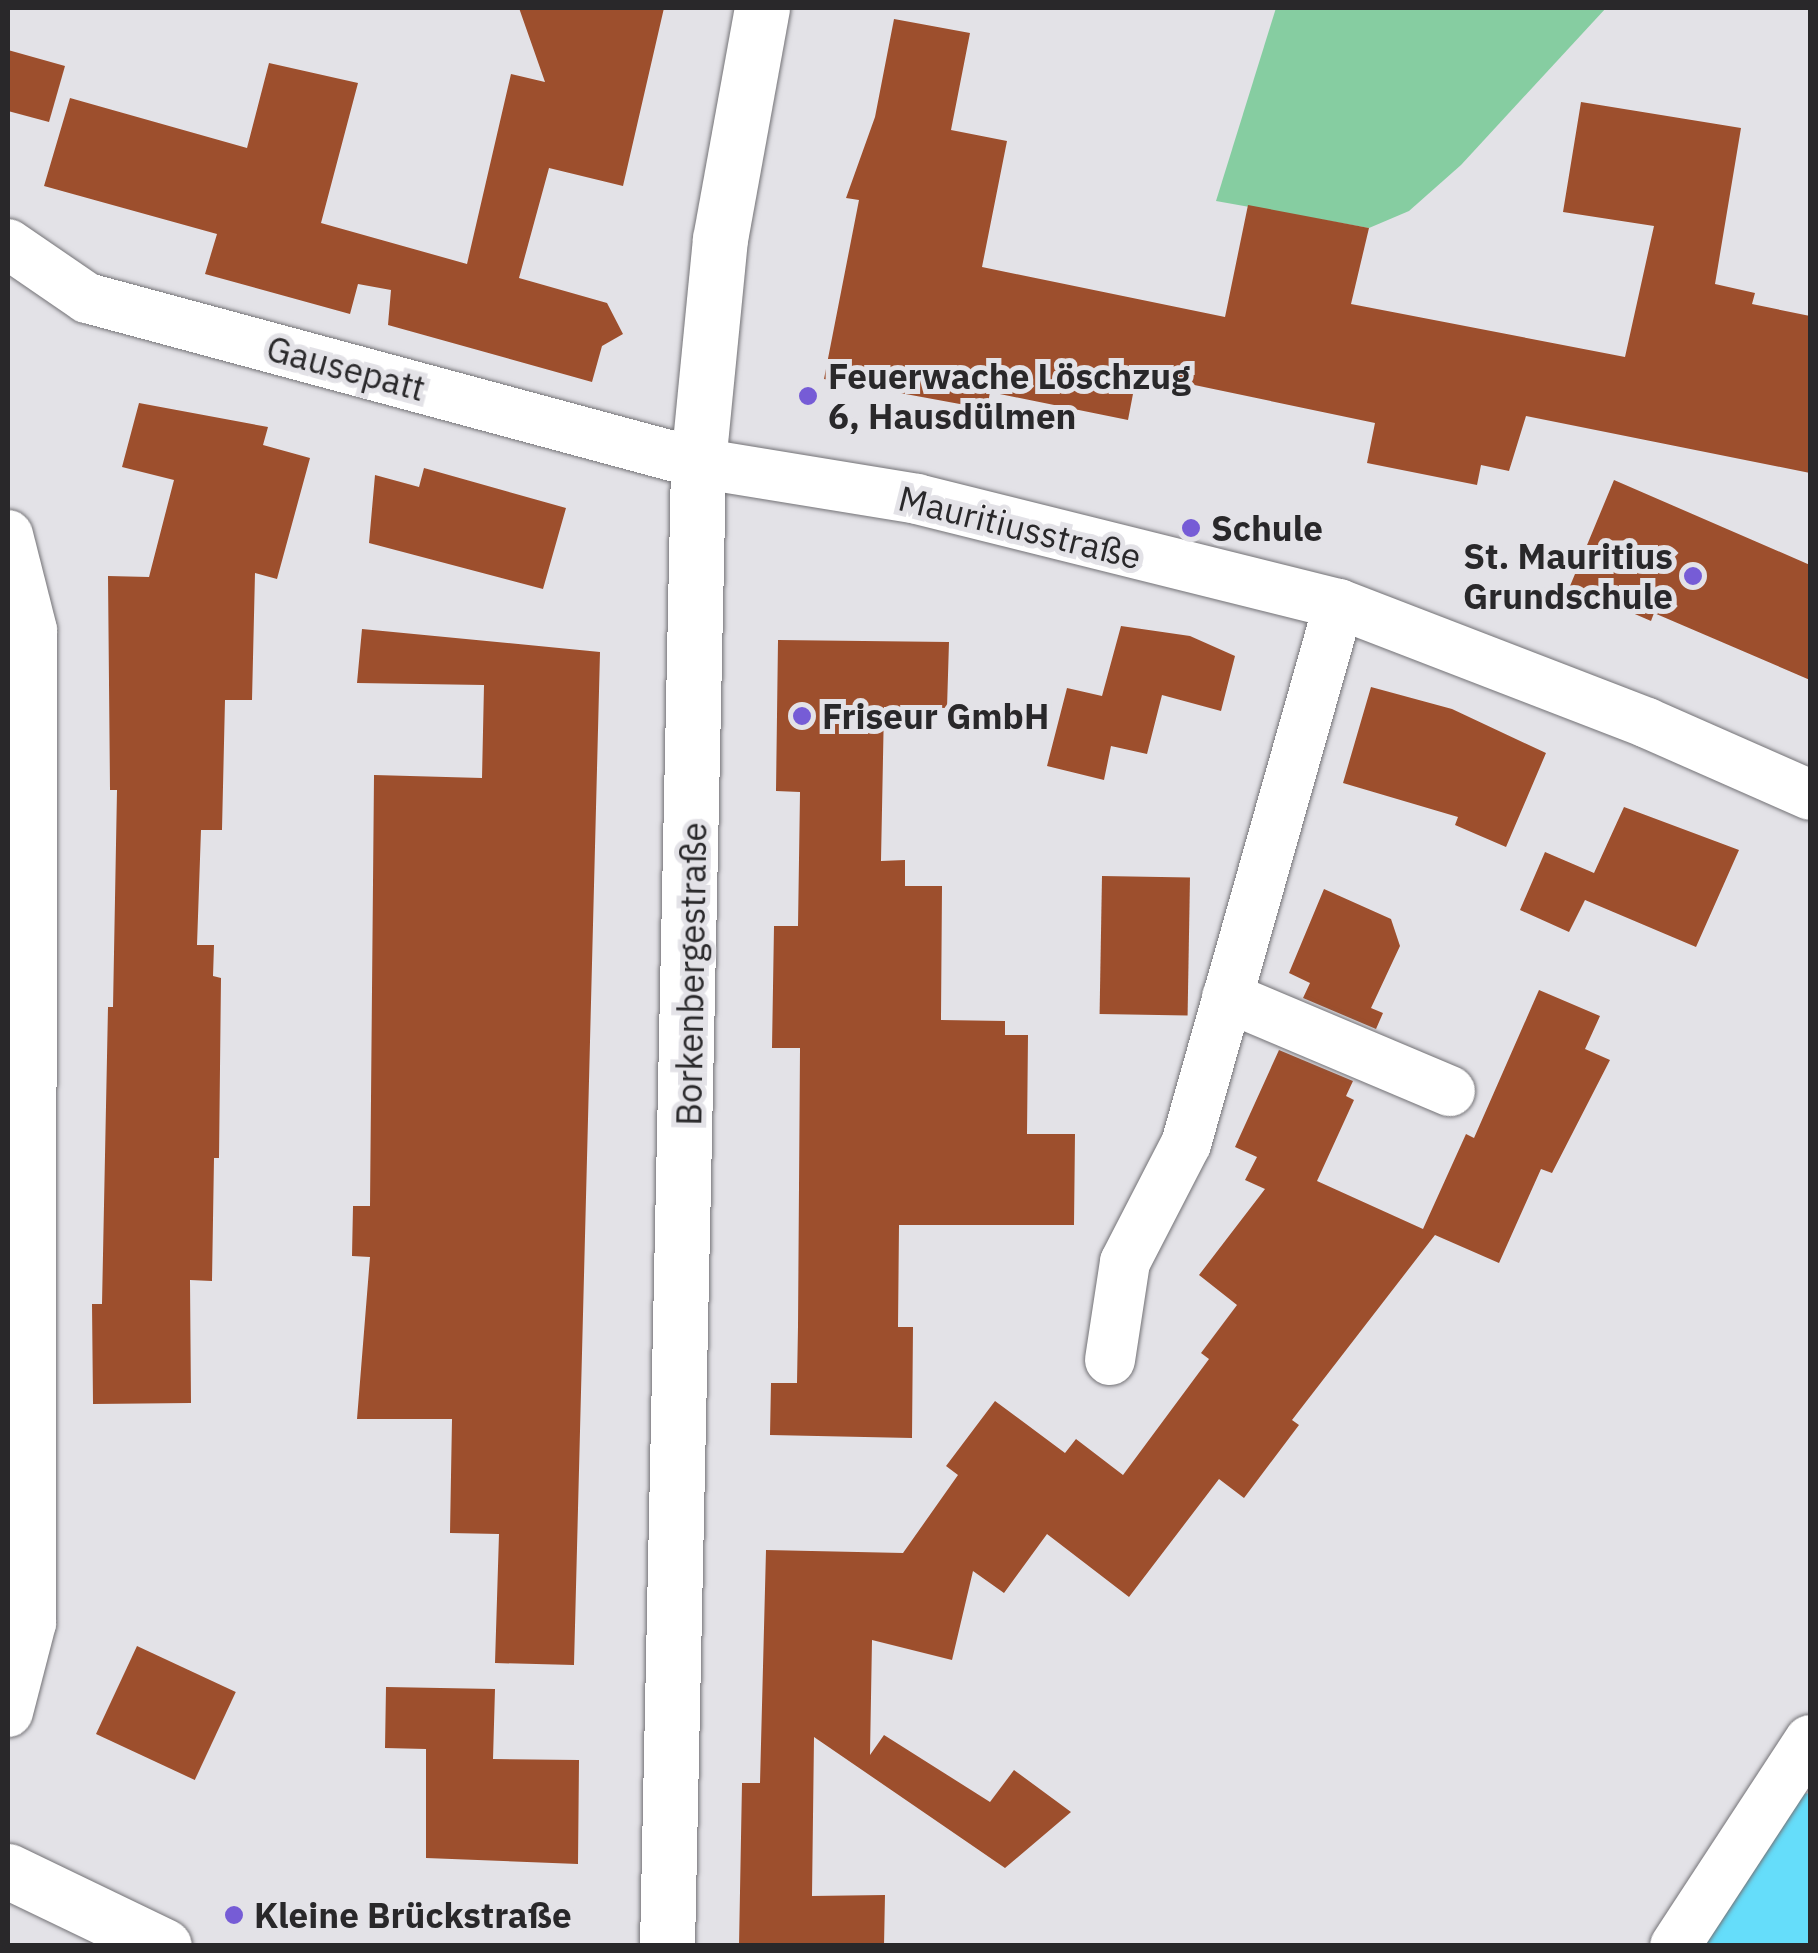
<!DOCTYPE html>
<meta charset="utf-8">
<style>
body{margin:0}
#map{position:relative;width:1818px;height:1953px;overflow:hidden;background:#e3e2e7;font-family:"IBM Plex Sans",sans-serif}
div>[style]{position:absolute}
.green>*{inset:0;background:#86cda1}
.river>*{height:110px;margin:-55px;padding:0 55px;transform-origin:55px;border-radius:55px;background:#65ddfa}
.building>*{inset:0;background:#9d4f2d;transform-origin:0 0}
.roads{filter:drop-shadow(0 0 2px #737276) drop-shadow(0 0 2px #737276)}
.street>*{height:50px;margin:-25px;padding:0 25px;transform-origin:25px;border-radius:25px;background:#fff}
.secondary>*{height:55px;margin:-27.5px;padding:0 27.5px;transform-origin:27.5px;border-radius:27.5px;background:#fff}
.dots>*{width:28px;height:28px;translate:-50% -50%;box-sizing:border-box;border:5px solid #e3e2e7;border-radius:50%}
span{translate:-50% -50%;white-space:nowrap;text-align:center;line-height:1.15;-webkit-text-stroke:10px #e3e2e7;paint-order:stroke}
.street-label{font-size:35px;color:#29282a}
.poi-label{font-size:35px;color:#29282a;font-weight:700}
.left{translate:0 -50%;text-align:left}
.right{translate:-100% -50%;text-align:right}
.frame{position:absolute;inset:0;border:10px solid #29282a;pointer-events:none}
</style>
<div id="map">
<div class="green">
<i style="clip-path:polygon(1276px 8px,1606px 8px,1461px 165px,1409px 211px,1369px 228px,1216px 201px)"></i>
</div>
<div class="river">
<i style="left:1753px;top:1946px;width:113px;rotate:-59.8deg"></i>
</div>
<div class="building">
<i style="clip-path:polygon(519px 8px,664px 8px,623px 186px,549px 168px,519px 278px,607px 303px,623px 334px,602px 346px,592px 382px,388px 325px,391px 290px,358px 284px,350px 314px,205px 274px,217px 234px,44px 186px,70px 98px,247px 148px,269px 63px,358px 83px,321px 223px,467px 264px,511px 74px,545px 82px)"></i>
<i style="clip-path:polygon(894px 19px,970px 33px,951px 130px,1007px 141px,982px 267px,1225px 317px,1248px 205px,1369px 228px,1351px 304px,1625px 357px,1654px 226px,1563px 212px,1581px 102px,1741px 128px,1715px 284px,1755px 293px,1752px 304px,1810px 316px,1810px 473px,1526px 416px,1509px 471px,1481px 465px,1477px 485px,1367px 463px,1375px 423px,1137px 373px,1128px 420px,990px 392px,987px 409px,824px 379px,859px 200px,846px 198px,875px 117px)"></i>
<i style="clip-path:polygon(8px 50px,65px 66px,49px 122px,8px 111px)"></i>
<i style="clip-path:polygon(139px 403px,268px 427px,263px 445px,310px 458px,277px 579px,255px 573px,252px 700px,225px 700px,222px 830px,201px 830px,197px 945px,214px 945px,213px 976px,221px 978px,219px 1158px,214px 1158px,212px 1281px,190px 1280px,191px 1403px,93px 1404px,92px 1304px,102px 1304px,108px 1007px,113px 1007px,117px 790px,110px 790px,108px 576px,149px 577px,174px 480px,122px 467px)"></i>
<i style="clip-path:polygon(424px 468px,566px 508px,543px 589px,369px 543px,375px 475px,419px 487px)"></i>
<i style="clip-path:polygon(1614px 480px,1810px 565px,1810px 680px,1654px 613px,1651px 621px,1570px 586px)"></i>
<i style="clip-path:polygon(1121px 626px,1190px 636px,1235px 656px,1221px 711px,1162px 695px,1147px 754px,1111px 746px,1104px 780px,1047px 766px,1067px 688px,1102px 696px)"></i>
<i style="clip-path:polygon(362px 629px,600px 652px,574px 1665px,495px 1663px,499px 1534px,450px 1533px,452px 1419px,357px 1419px,370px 1257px,352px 1256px,353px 1206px,370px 1206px,374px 775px,482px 778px,484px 685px,357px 683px)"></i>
<i style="clip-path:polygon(778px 640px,949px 642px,947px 708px,884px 707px,881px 861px,905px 860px,905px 886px,942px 886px,941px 1020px,1005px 1021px,1005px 1035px,1028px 1035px,1027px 1134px,1075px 1134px,1074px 1225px,899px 1225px,898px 1327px,913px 1327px,912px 1438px,770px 1435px,771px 1383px,797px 1383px,798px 1326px,800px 1048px,772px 1048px,774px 926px,798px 926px,800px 792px,776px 791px)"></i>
<i style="clip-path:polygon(1371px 687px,1452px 709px,1546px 753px,1506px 847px,1455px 825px,1458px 817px,1343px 783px)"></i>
<i style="clip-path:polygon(1624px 807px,1739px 850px,1696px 947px,1585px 900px,1569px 932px,1520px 910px,1545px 852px,1594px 873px)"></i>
<i style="left:1102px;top:876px;width:88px;height:138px;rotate:1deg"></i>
<i style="clip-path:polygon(1324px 889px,1391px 919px,1400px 946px,1371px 1008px,1383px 1013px,1376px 1029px,1303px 998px,1310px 983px,1289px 973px)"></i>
<i style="clip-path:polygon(1539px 990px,1600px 1016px,1585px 1049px,1610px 1060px,1552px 1173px,1541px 1169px,1499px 1263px,1435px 1235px,1292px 1420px,1299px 1425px,1244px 1498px,1219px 1479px,1129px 1597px,1047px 1534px,1004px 1593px,973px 1571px,952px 1660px,872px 1640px,870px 1755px,884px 1735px,990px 1802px,1014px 1770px,1071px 1812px,1005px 1868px,814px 1737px,812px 1896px,885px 1895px,884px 1946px,739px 1946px,742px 1783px,760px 1783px,766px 1550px,903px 1553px,958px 1475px,946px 1466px,995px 1401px,1065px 1453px,1076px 1439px,1123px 1475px,1209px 1359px,1201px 1353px,1237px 1305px,1199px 1275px,1265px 1189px,1245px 1180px,1257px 1157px,1235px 1147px,1279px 1050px,1353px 1081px,1346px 1096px,1354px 1100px,1317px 1181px,1423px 1229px,1466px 1134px,1474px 1138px)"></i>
<i style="left:137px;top:1646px;width:109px;height:97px;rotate:25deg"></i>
<i style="clip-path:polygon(386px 1687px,495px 1689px,493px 1759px,579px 1760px,578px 1864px,426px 1858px,426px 1749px,385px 1748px)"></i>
</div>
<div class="roads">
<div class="street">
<i style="left:8px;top:244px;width:96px;rotate:34.4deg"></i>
<i style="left:87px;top:298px;width:633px;rotate:15.11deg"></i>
<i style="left:698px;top:463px;width:222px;rotate:9.3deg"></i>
<i style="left:917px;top:499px;width:435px;rotate:14deg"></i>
<i style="left:1339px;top:604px;width:330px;rotate:21.1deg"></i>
<i style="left:1647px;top:723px;width:178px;rotate:23.8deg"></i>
<i style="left:8px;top:535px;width:98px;rotate:75.8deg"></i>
<i style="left:32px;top:630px;width:993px;rotate:90.06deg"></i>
<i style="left:31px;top:1623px;width:92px;rotate:104.5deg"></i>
<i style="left:1227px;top:997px;width:242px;rotate:22.9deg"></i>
<i style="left:1110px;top:1360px;width:99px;rotate:-81.3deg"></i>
<i style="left:1125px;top:1262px;width:133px;rotate:-62.7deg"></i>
<i style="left:1186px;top:1144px;width:561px;rotate:-74.18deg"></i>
<i style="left:1675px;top:1946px;width:246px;rotate:-56.8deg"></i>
</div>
<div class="secondary">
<i style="left:8px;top:1871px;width:173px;rotate:25.7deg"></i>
<i style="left:667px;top:1946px;width:1483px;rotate:-88.8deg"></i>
<i style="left:698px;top:463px;width:225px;rotate:-84.4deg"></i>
<i style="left:720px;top:239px;width:235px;rotate:-79.7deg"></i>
</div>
</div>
<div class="dots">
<i style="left:808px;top:396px;background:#765cd6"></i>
<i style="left:1191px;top:528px;background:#765cd6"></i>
<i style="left:1693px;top:576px;background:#765cd6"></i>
<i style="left:802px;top:716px;background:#765cd6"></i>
<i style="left:234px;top:1915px;background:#765cd6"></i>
</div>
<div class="street-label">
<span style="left:346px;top:368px;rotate:15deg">Gausepatt</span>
<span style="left:1020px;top:527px;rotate:14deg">Mauritiusstraße</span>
<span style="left:691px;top:974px;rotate:-89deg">Borkenbergestraße</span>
</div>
<div class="poi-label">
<span class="left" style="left:828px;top:396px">Feuerwache Löschzug<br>6, Hausdülmen</span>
<span class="left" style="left:1211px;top:528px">Schule</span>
<span class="right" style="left:1673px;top:576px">St. Mauritius<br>Grundschule</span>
<span class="left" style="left:822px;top:716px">Friseur GmbH</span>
<span class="left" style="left:254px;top:1915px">Kleine Brückstraße</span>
</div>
<div class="frame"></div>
</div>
